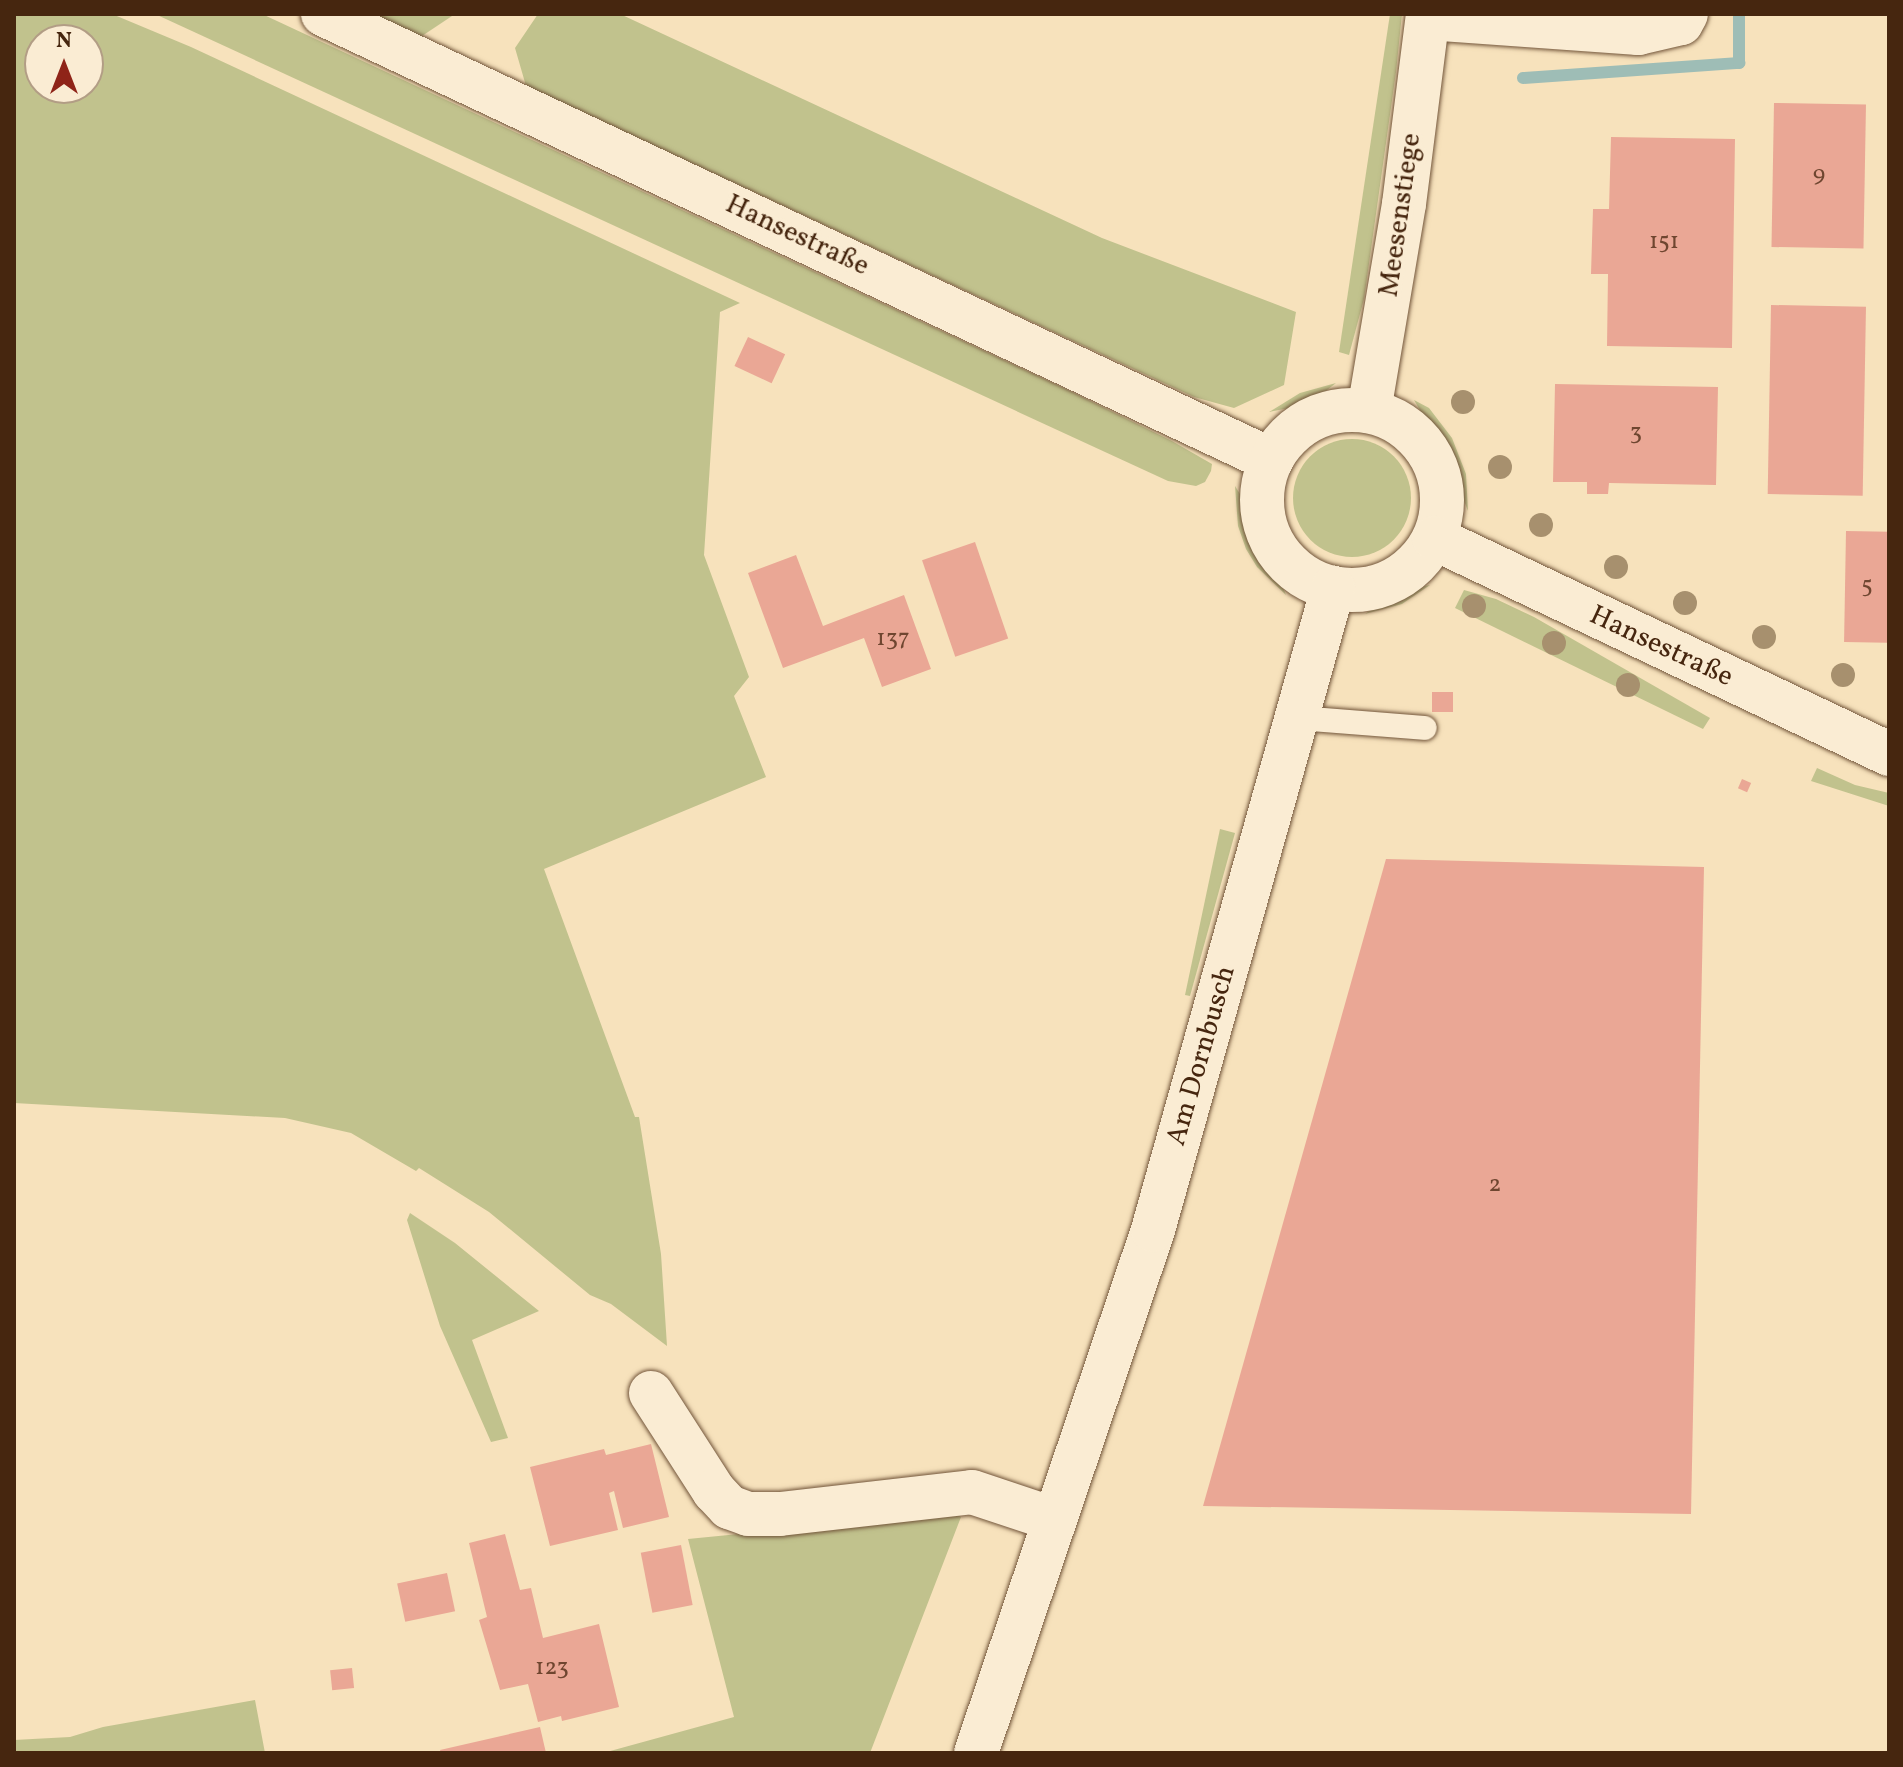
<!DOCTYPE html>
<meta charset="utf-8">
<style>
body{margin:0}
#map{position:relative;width:1903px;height:1767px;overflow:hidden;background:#f7e2bc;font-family:Vollkorn,serif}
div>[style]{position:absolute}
.green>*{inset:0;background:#c1c28d}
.round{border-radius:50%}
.stream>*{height:12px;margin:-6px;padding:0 6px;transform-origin:6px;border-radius:6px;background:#9ebdb6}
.building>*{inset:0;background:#eaa795;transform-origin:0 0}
.roads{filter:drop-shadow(0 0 2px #72553a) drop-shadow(0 0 2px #72553a)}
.lane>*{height:24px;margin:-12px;padding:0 12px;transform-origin:12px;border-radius:12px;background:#faecd3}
.street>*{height:44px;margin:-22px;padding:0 22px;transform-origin:22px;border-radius:22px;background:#faecd3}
.secondary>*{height:44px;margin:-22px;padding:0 22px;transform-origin:22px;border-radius:22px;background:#faecd3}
.secondary>.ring{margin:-22px;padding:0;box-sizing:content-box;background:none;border:44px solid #faecd3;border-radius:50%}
.trees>*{width:24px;height:24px;margin:-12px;border-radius:50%;background:#a7906e}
span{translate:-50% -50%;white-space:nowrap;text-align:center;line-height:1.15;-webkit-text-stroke:8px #faecd3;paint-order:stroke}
.number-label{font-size:24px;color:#6f4630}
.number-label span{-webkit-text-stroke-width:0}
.street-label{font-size:28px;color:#46260f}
.frame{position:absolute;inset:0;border:16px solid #46260f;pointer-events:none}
.north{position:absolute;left:24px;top:24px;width:80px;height:80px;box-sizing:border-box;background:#faecd3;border:2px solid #b29d85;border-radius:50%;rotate:0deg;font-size:22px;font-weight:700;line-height:32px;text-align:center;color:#46260f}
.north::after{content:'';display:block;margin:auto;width:28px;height:36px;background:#8f2418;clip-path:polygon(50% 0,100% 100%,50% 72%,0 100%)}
</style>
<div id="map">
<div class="green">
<i style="clip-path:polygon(evenodd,14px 14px,112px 14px,191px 47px,740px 303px,720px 312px,704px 555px,749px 677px,734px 696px,766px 777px,544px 869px,635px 1117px,639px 1117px,661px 1254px,667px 1346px,611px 1304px,590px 1295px,489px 1212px,419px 1168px,416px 1171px,351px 1133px,285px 1118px,14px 1103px,14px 14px,40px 40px,88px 40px,88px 88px,40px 88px,40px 40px)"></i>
<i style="clip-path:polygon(155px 14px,262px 14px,1072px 392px,1172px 441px,1212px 464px,1211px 471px,1205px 482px,1196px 486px,1168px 481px)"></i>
<i style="clip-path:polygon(365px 14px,455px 14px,419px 38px)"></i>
<i style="clip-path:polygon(538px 14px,620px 14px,1102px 238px,1296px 312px,1284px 385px,1234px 408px,1194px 397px,526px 86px,515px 48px)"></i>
<i style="clip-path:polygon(1390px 14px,1402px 14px,1396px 72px,1364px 299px,1349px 355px,1339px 352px)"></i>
<i style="clip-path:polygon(1336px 383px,1309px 404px,1269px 412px,1300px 393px)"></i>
<i style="clip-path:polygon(1414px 400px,1429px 408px,1452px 438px,1466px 474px,1468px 511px,1445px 453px)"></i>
<i class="round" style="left:1293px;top:439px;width:118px;height:118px"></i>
<i style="clip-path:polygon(1235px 486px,1245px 502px,1258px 543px,1276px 570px,1286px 595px,1257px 567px,1246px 549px,1238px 526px)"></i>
<i style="clip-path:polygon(1430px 585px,1402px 604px,1365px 614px,1399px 591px)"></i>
<i style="clip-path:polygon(1464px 590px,1496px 599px,1534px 617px,1710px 718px,1703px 729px,1455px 608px)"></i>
<i style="clip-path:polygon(1817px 768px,1855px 785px,1889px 793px,1889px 806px,1811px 781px)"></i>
<i style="clip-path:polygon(1220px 829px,1235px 833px,1190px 996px,1185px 995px)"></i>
<i style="clip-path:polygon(410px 1213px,455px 1243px,539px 1311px,472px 1340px,508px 1438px,491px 1442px,440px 1326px,407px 1220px)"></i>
<i style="clip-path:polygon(954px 1513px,961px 1517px,870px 1753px,603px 1753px,734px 1717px,688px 1539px)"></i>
<i style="clip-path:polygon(255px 1700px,265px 1753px,14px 1753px,14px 1740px,70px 1737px,103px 1727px)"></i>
</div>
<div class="stream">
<i style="left:1523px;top:78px;width:217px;rotate:-4deg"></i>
<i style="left:1739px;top:63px;width:49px;rotate:-90deg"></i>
</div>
<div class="building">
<i style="left:1774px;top:103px;width:92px;height:144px;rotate:1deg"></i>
<i style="clip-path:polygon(1611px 137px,1735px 139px,1732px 348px,1607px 346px,1608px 274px,1591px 274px,1593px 209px,1609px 209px)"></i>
<i style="left:1771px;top:305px;width:95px;height:189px;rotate:1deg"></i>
<i style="left:748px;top:337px;width:41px;height:32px;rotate:25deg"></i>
<i style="clip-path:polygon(1555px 384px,1718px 387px,1716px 485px,1609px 483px,1608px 494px,1587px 494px,1587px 482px,1553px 482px)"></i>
<i style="left:1846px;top:531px;width:43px;height:111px;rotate:1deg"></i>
<i style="left:975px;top:542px;width:102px;height:56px;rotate:71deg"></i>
<i style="clip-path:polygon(796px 555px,823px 626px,904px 595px,931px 669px,882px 687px,864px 638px,783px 668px,748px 573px)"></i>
<i style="left:1432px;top:692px;width:21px;height:20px"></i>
<i style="left:1742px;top:779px;width:10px;height:10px;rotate:24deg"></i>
<i style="clip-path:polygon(1386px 859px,1704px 867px,1691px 1514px,1203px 1506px)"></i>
<i style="clip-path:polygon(651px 1444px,669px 1517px,623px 1528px,614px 1491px,609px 1493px,618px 1530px,550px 1546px,530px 1467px,604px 1449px,606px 1455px)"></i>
<i style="clip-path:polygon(505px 1534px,520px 1590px,531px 1588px,543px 1638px,599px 1624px,619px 1707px,562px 1721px,561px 1716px,538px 1722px,528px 1684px,500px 1690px,479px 1620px,487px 1617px,469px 1543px)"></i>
<i style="left:681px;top:1545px;width:61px;height:41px;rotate:79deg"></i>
<i style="left:447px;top:1573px;width:39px;height:51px;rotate:78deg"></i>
<i style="left:352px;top:1668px;width:20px;height:22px;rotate:84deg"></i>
<i style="clip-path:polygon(540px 1727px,546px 1753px,441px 1753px,440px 1750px)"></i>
</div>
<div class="roads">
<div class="lane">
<i style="left:1298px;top:718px;width:127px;rotate:4.5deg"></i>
</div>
<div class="street">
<i style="left:1428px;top:18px;width:211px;rotate:4.1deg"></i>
<i style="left:1638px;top:33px;width:44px;rotate:-13.1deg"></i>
<i style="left:1681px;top:23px;width:10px;rotate:-61deg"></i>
<i style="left:651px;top:1393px;width:117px;rotate:57.3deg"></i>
<i style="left:714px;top:1491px;width:22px;rotate:47deg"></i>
<i style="left:729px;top:1507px;width:20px;rotate:20deg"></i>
<i style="left:748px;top:1514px;width:32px"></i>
<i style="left:780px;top:1514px;width:193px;rotate:-6.5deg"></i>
<i style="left:972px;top:1492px;width:85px;rotate:18.4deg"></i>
</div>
<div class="secondary">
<i style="left:323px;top:14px;width:1048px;rotate:25.2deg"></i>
<i class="ring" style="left:1262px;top:410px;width:136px;height:136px"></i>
<i style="left:1369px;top:411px;width:210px;rotate:-80.4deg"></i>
<i style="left:1404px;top:204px;width:192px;rotate:-82.8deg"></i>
<i style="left:1434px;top:538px;width:504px;rotate:25.39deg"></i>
<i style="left:976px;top:1753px;width:552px;rotate:-71.3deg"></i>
<i style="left:1153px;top:1230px;width:667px;rotate:-74.34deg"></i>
</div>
</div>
<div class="trees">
<i style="left:1463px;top:402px"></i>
<i style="left:1500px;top:467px"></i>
<i style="left:1541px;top:525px"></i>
<i style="left:1616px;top:567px"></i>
<i style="left:1685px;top:603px"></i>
<i style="left:1474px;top:606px"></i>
<i style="left:1764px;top:637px"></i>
<i style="left:1554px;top:643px"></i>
<i style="left:1843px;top:675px"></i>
<i style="left:1628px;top:685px"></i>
</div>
<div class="number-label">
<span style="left:1819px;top:176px">9</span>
<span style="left:1664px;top:243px">151</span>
<span style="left:1636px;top:434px">3</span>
<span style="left:1867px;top:587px">5</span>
<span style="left:893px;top:640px">137</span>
<span style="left:1495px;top:1186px">2</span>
<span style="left:552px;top:1669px">123</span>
</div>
<div class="street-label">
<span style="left:1401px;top:215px;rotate:-82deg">Meesenstiege</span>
<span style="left:797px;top:236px;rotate:25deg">Hansestraße</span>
<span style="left:1661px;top:647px;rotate:25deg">Hansestraße</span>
<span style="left:1202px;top:1056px;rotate:-74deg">Am Dornbusch</span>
</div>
<div class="frame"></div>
<div class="north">N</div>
</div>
